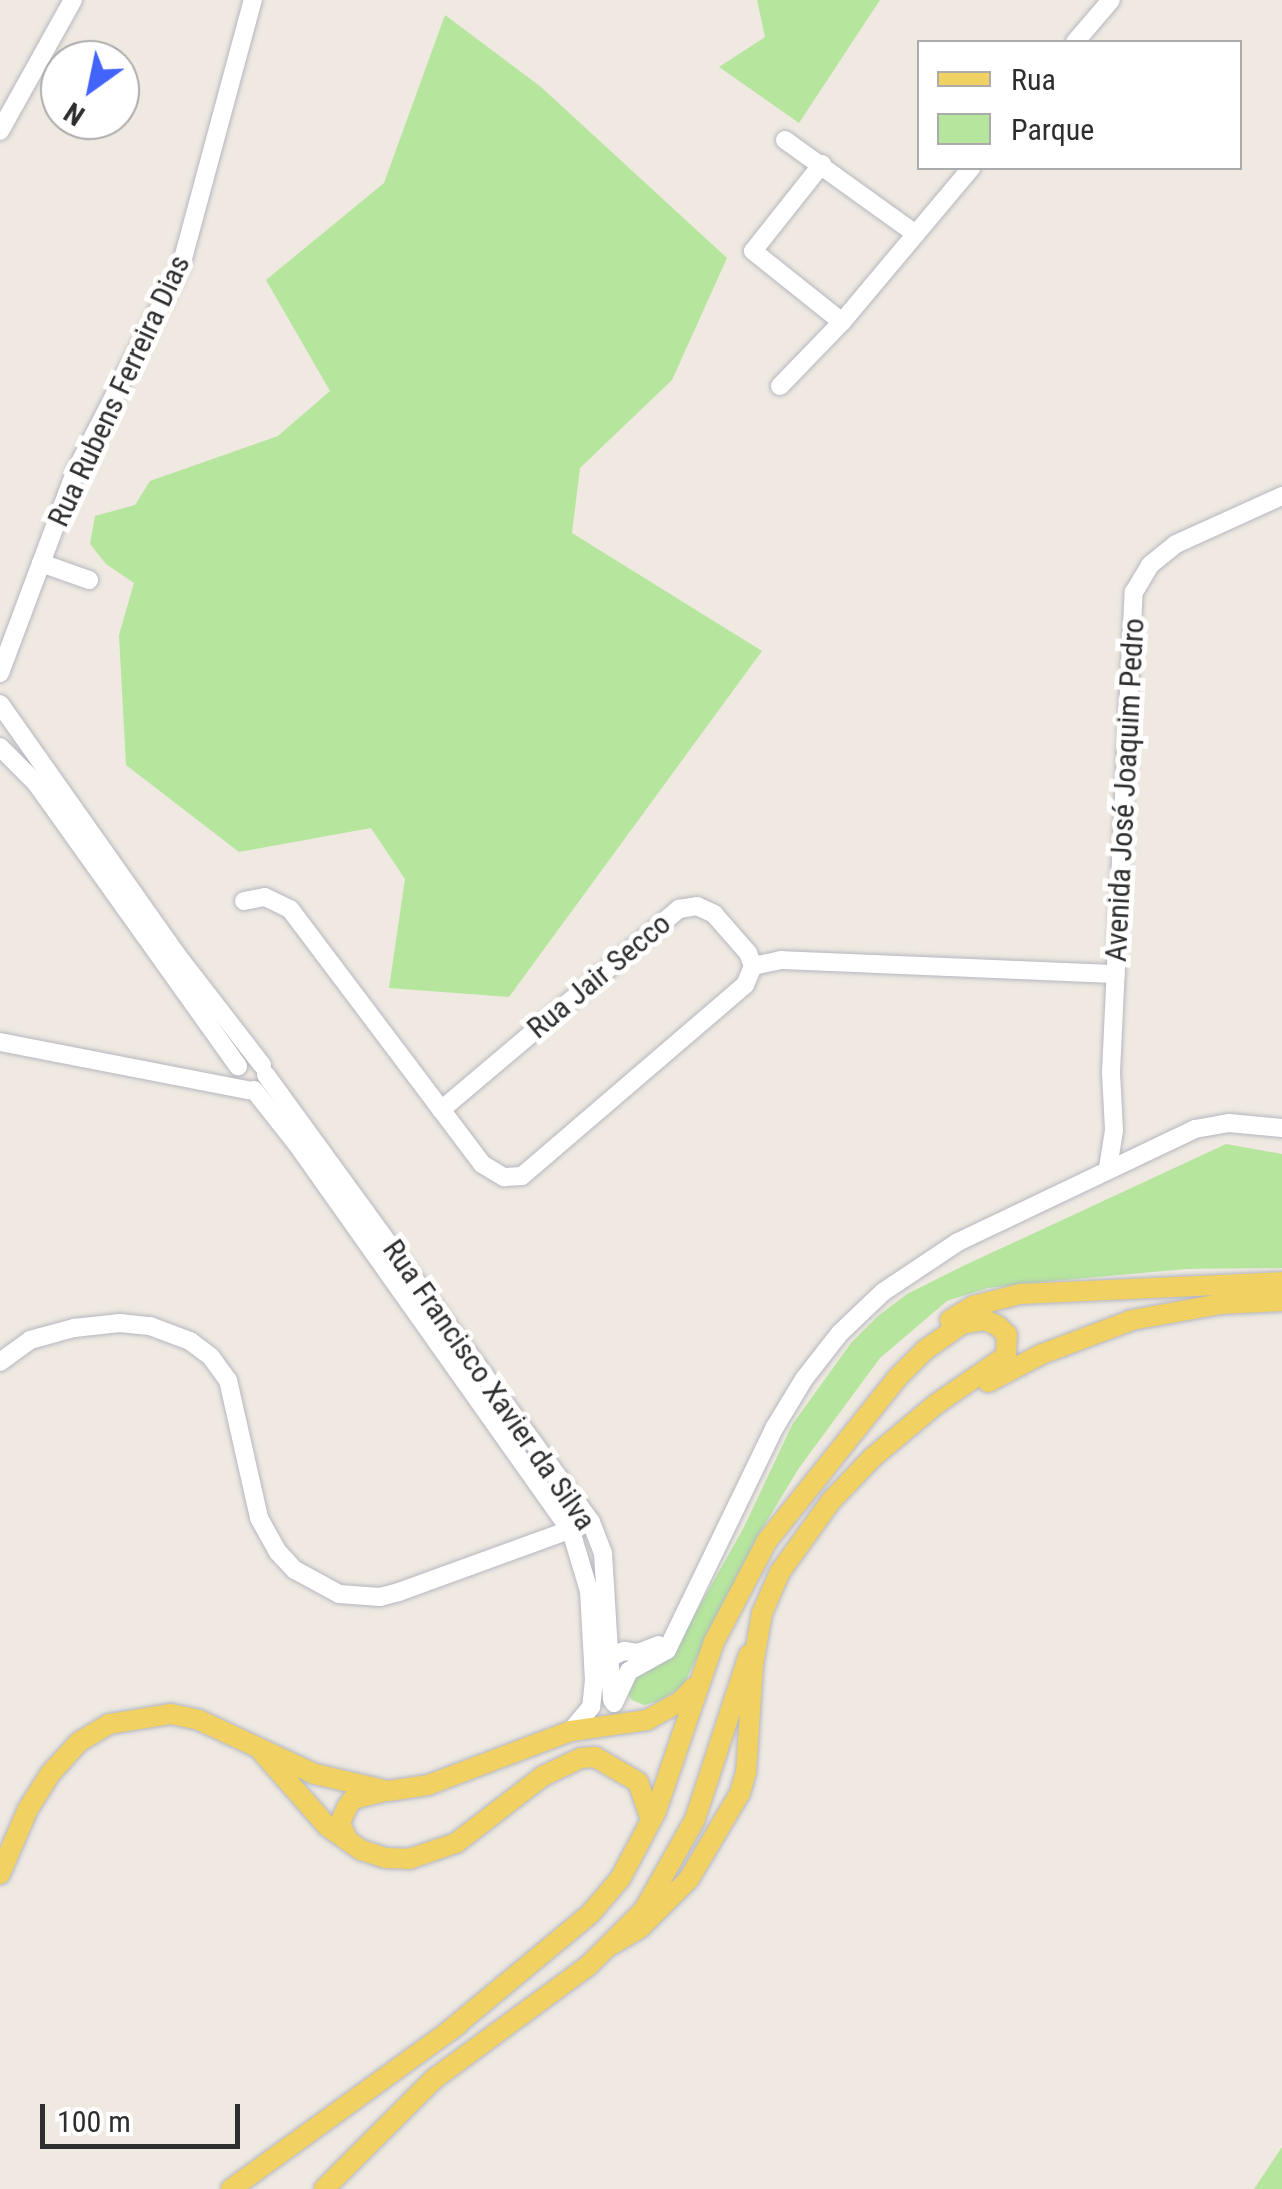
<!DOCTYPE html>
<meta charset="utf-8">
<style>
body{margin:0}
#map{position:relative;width:1282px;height:2189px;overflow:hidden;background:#efe9e1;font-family:"Roboto Condensed",sans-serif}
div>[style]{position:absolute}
.green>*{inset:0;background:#b6e59e}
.roads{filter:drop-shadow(0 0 2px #b4b7c1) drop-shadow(0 0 2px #b4b7c1)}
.minor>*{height:18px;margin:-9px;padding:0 9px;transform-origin:9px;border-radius:9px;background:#fff}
.major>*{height:20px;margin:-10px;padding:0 10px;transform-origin:10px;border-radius:10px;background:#f2d163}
span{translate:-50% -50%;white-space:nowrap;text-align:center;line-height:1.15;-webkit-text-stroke:10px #fff;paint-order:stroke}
.street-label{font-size:30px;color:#2e2e2e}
.legend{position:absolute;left:917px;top:40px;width:325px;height:130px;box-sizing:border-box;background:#fff;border:2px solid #ababab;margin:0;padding:12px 18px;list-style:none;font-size:30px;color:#2e2e2e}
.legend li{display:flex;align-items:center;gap:20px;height:50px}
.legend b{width:50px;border:2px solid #ababab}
.north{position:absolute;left:40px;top:40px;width:100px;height:100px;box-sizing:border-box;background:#fff;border:2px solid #ababab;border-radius:50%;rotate:213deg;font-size:28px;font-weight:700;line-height:40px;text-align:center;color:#2e2e2e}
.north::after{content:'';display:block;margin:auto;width:35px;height:45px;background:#4264fb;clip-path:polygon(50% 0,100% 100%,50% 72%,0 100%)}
.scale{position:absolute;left:40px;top:2104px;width:200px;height:45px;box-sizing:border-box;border:5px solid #2e2e2e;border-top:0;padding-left:12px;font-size:30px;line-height:35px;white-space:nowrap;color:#2e2e2e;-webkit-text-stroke:8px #fff;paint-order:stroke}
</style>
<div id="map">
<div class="green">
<i style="clip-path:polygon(757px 0,880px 0,799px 123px,719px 67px,765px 37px)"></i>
<i style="clip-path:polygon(445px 15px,541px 87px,727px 258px,672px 380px,580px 468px,572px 533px,762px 651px,509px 997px,389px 988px,405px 879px,371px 828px,239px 852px,126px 765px,119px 635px,134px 583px,106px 564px,90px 544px,95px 516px,135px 505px,150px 481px,278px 436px,330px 391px,266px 280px,384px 183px)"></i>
<i style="clip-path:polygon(1226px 1144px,1282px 1154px,1282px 1268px,1186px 1269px,1042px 1282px,988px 1288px,947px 1301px,880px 1358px,799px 1468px,756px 1539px,683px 1686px,659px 1701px,644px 1705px,632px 1700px,628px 1694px,630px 1682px,676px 1648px,744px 1527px,792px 1425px,851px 1343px,878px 1316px,907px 1294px,963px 1266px)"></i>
<i style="clip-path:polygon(1282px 2147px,1282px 2189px,1254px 2189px)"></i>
</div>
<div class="roads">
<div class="minor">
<i style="left:1075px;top:42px;width:55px;rotate:-49.4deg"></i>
<i style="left:0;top:131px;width:150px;rotate:-60.9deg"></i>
<i style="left:785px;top:140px;width:161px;rotate:35.7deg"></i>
<i style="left:822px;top:164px;width:111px;rotate:128.4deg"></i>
<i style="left:753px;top:251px;width:114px;rotate:38.6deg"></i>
<i style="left:780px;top:386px;width:89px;rotate:-45.9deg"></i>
<i style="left:842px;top:322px;width:201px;rotate:-50deg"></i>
<i style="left:41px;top:563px;width:51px;rotate:19.5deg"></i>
<i style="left:0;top:673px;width:217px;rotate:-69.5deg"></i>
<i style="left:76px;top:470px;width:229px;rotate:-62.8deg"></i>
<i style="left:181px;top:266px;width:276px;rotate:-74.9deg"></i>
<i style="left:0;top:704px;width:307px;rotate:54.8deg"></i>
<i style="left:177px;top:955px;width:139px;rotate:52.3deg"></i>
<i style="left:0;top:747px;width:51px;rotate:45deg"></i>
<i style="left:36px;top:783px;width:348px;rotate:54.5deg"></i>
<i style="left:244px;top:901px;width:21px;rotate:-11deg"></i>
<i style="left:265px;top:897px;width:28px;rotate:26deg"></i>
<i style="left:290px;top:909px;width:319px;rotate:53deg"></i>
<i style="left:482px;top:1164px;width:26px;rotate:31deg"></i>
<i style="left:504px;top:1177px;width:18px;rotate:-3deg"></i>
<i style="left:522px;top:1176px;width:294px;rotate:-40.6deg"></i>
<i style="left:745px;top:985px;width:21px;rotate:-67deg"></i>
<i style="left:753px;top:966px;width:29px;rotate:-12deg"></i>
<i style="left:781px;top:960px;width:335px;rotate:2.4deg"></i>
<i style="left:0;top:1042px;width:253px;rotate:11deg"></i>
<i style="left:266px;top:1075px;width:553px;rotate:53.98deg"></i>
<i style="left:591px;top:1522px;width:33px;rotate:69deg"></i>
<i style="left:603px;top:1553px;width:147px;rotate:86.5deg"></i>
<i style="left:254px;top:1090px;width:68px;rotate:51.6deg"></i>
<i style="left:296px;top:1143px;width:476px;rotate:54.7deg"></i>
<i style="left:571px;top:1531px;width:63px;rotate:73.3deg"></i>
<i style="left:589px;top:1591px;width:89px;rotate:86.8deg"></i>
<i style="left:594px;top:1680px;width:27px;rotate:96deg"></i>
<i style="left:591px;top:1707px;width:31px;rotate:130deg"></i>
<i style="left:441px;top:1110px;width:312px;rotate:-40.2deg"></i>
<i style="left:679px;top:909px;width:18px;rotate:-9deg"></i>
<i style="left:697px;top:906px;width:19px;rotate:25deg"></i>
<i style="left:714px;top:914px;width:52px;rotate:48.9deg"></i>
<i style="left:748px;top:953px;width:14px;rotate:69deg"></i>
<i style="left:1108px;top:1168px;width:38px;rotate:-81deg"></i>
<i style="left:1114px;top:1130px;width:58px;rotate:-93deg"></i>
<i style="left:1111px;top:1072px;width:481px;rotate:-87.3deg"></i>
<i style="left:1134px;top:592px;width:31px;rotate:-59deg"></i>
<i style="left:1150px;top:565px;width:33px;rotate:-39deg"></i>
<i style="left:1176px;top:544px;width:116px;rotate:-24.4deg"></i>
<i style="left:0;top:1362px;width:37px;rotate:-36deg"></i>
<i style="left:30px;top:1340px;width:46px;rotate:-15.3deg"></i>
<i style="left:74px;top:1328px;width:46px;rotate:-6.2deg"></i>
<i style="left:120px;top:1323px;width:30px;rotate:6deg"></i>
<i style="left:150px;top:1326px;width:43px;rotate:20.6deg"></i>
<i style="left:190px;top:1341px;width:26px;rotate:37deg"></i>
<i style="left:211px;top:1357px;width:29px;rotate:54deg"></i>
<i style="left:228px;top:1380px;width:141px;rotate:77.3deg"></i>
<i style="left:259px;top:1518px;width:39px;rotate:61deg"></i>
<i style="left:278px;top:1552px;width:25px;rotate:47deg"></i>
<i style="left:295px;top:1570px;width:50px;rotate:28.6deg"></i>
<i style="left:339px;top:1594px;width:41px;rotate:4.2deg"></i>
<i style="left:380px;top:1597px;width:20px;rotate:-15deg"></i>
<i style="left:399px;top:1592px;width:204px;rotate:-20deg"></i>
<i style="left:599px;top:1663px;width:28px;rotate:-26deg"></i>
<i style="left:624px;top:1651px;width:14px;rotate:8deg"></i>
<i style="left:638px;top:1653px;width:22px;rotate:-21deg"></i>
<i style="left:614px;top:1703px;width:35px;rotate:-65deg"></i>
<i style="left:629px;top:1671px;width:43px;rotate:-28.9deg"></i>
<i style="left:667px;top:1650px;width:248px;rotate:-64.2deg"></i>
<i style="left:775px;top:1427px;width:56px;rotate:-58.9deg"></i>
<i style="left:804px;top:1379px;width:58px;rotate:-52deg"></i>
<i style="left:840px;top:1333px;width:59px;rotate:-43.6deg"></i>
<i style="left:883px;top:1292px;width:90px;rotate:-33.7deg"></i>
<i style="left:958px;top:1242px;width:263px;rotate:-25.5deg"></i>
<i style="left:1195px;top:1129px;width:35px;rotate:-10deg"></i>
<i style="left:1229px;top:1123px;width:53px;rotate:5.4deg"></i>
</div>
<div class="major">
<i style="left:950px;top:1320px;width:27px;rotate:-31deg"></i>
<i style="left:973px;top:1306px;width:49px;rotate:-14.3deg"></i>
<i style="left:1020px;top:1294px;width:262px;rotate:-2.6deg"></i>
<i style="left:988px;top:1382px;width:61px;rotate:-27.4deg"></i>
<i style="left:1042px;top:1354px;width:96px;rotate:-20.7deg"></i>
<i style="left:1132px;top:1320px;width:89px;rotate:-10.3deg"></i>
<i style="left:1220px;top:1304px;width:62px;rotate:-2.8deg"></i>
<i style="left:262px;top:1752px;width:98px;rotate:48.7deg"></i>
<i style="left:327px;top:1826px;width:42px;rotate:35.2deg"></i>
<i style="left:361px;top:1850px;width:26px;rotate:18deg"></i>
<i style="left:386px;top:1858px;width:23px;rotate:2deg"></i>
<i style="left:409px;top:1859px;width:50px;rotate:-18.8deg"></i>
<i style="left:456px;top:1843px;width:110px;rotate:-37.6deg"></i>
<i style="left:543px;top:1776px;width:42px;rotate:-25.3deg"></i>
<i style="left:581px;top:1758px;width:14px;rotate:-4deg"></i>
<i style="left:595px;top:1757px;width:50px;rotate:30.2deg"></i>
<i style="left:638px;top:1782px;width:39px;rotate:71deg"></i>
<i style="left:348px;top:1841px;width:20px;rotate:-114deg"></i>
<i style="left:340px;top:1823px;width:17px;rotate:-66deg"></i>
<i style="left:347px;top:1807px;width:10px;rotate:-53deg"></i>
<i style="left:353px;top:1799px;width:29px;rotate:-14deg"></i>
<i style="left:0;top:1874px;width:71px;rotate:-66.7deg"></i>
<i style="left:28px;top:1809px;width:41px;rotate:-57.8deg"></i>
<i style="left:50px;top:1774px;width:43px;rotate:-47.8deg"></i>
<i style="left:79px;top:1742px;width:35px;rotate:-31deg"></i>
<i style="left:109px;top:1724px;width:63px;rotate:-9.2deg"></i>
<i style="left:171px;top:1714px;width:29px;rotate:12deg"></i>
<i style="left:199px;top:1720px;width:128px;rotate:25deg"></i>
<i style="left:315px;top:1774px;width:75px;rotate:13.1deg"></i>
<i style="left:388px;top:1791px;width:40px;rotate:-8.5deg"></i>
<i style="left:428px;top:1785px;width:153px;rotate:-20.7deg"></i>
<i style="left:571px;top:1731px;width:77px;rotate:-8.2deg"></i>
<i style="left:647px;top:1720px;width:39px;rotate:-29deg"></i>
<i style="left:681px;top:1701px;width:18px;rotate:-47deg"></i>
<i style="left:449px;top:2031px;width:183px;rotate:-39.7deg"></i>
<i style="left:590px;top:1914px;width:46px;rotate:-49.4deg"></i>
<i style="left:620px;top:1879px;width:77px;rotate:-62.1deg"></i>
<i style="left:656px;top:1811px;width:179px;rotate:-71.1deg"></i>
<i style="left:714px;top:1642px;width:114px;rotate:-62.3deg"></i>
<i style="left:767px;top:1541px;width:208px;rotate:-51.4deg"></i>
<i style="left:897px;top:1378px;width:40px;rotate:-45deg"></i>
<i style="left:925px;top:1350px;width:45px;rotate:-35.1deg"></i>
<i style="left:962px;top:1324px;width:23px;rotate:-10deg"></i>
<i style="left:985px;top:1320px;width:14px;rotate:25deg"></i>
<i style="left:998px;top:1326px;width:13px;rotate:45deg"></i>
<i style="left:1007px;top:1335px;width:21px;rotate:93deg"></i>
<i style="left:1006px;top:1356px;width:86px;rotate:145.4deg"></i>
<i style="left:935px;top:1405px;width:81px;rotate:140deg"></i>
<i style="left:873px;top:1457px;width:61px;rotate:133.7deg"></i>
<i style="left:831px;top:1501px;width:87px;rotate:125.7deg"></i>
<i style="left:780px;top:1572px;width:45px;rotate:113.7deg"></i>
<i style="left:762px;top:1613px;width:53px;rotate:99.8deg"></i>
<i style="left:753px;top:1665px;width:107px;rotate:93.7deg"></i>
<i style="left:746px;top:1772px;width:22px;rotate:106deg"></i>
<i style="left:740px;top:1793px;width:100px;rotate:120.7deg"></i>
<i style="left:689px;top:1879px;width:69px;rotate:135deg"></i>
<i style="left:640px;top:1928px;width:36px;rotate:150deg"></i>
<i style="left:231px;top:2189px;width:281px;rotate:-35.9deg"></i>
<i style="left:324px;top:2189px;width:156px;rotate:-45deg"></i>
<i style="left:434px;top:2079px;width:191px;rotate:-36.3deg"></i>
<i style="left:588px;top:1966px;width:79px;rotate:-45deg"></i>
<i style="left:644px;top:1910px;width:104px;rotate:-60.7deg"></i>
<i style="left:695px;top:1819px;width:173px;rotate:-71.8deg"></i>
</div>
</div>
<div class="street-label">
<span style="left:119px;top:391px;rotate:-65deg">Rua Rubens Ferreira Dias</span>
<span style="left:1125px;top:790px;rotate:-87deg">Avenida José Joaquim Pedro</span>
<span style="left:599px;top:976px;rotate:-40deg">Rua Jair Secco</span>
<span style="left:489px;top:1385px;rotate:55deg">Rua Francisco Xavier da Silva</span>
</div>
<ul class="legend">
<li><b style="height:12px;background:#f2d163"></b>Rua</li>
<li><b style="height:28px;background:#b6e59e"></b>Parque</li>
</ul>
<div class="north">N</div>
<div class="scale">100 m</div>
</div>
